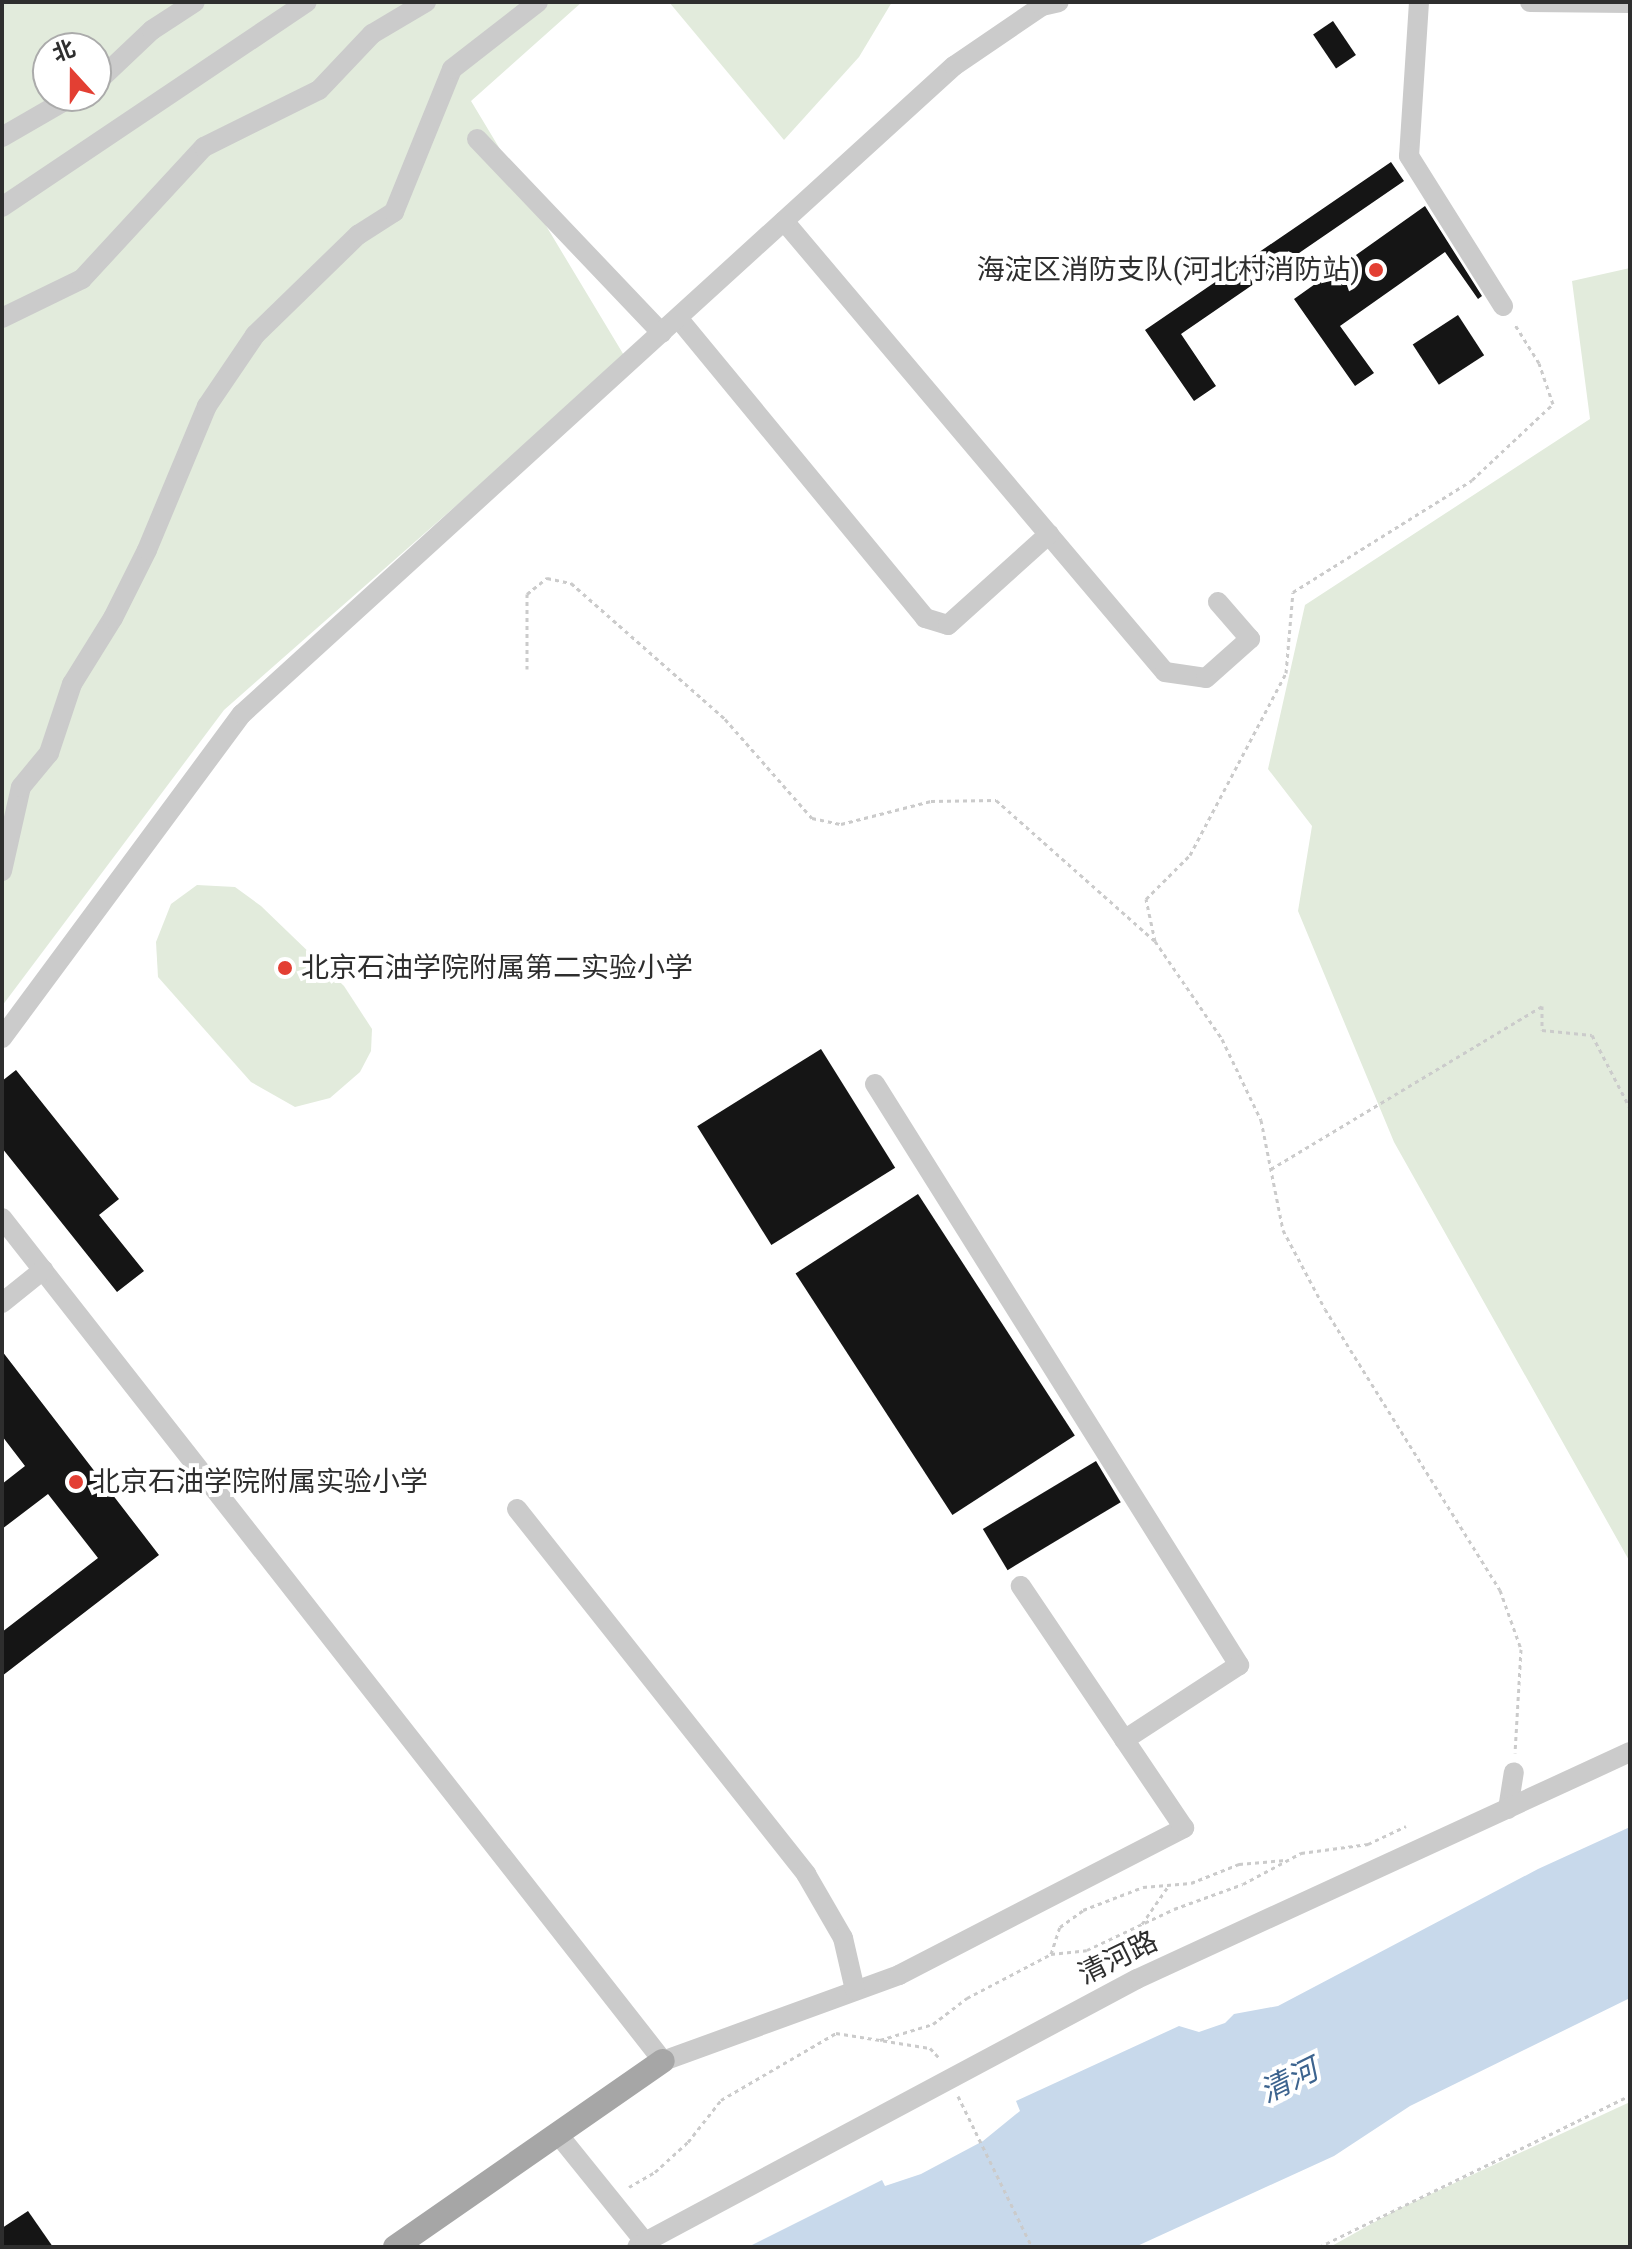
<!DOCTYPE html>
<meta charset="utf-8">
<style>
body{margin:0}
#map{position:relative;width:1632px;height:2249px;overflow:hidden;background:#fff;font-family:Roboto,"Noto Sans SC",sans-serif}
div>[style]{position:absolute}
.green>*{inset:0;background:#e2ebdc}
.water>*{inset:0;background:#c8d9eb}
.building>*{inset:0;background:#151515;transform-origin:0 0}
.path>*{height:3px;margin-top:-1.5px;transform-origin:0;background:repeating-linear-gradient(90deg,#cbcbcb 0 4px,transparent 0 8px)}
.minor>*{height:20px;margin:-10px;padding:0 10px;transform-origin:10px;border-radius:10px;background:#cbcbcb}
.major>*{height:24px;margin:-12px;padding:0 12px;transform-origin:12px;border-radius:12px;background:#a6a6a6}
.dots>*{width:22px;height:22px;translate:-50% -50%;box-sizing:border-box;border:4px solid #fff;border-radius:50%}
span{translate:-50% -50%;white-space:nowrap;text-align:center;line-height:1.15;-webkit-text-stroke:8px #fff;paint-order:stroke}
.poi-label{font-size:28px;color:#2e2e2e}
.right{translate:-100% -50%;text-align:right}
.left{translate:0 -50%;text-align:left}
.street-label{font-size:28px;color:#2e2e2e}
.water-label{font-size:30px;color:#3d648f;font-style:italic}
.frame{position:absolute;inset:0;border:4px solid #2e2e2e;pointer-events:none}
.north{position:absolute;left:32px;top:32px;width:80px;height:80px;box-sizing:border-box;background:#fff;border:2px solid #ababab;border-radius:50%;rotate:339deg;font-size:22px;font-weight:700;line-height:32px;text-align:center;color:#2e2e2e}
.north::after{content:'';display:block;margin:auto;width:28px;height:36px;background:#e33f33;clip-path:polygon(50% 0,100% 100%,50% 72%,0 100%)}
</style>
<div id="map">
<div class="green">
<i style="clip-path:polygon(evenodd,2px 2px,582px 2px,471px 101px,625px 357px,224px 710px,2px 1006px,2px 2px,48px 48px,96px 48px,96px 96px,48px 96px,48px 48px)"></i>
<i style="clip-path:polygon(669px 2px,892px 2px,859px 57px,784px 140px)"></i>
<i style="clip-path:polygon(1630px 268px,1630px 1562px,1394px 1142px,1298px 911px,1312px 826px,1268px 769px,1305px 605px,1590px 419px,1572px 281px)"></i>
<i style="clip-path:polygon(197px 885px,235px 887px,261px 906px,344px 986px,372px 1029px,371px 1051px,360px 1072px,330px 1098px,295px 1107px,251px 1082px,158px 977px,156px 942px,171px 904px)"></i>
<i style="clip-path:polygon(1630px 2102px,1630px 2247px,1330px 2247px,1396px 2210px)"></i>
</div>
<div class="water">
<i style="clip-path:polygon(1630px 1827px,1630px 1998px,1410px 2106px,1334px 2156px,1135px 2247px,748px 2247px,882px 2180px,885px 2186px,921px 2174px,983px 2141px,1020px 2111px,1016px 2101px,1179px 2026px,1199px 2032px,1225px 2023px,1234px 2014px,1278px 2006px,1538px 1869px)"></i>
</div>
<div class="building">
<i style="left:1333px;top:21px;width:41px;height:24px;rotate:56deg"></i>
<i style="clip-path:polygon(1391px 162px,1404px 181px,1181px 334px,1216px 386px,1194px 401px,1145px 330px)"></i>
<i style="clip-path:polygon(1425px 206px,1482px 296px,1478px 299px,1445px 252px,1340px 326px,1374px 373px,1355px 386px,1294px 299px)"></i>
<i style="left:1458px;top:315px;width:48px;height:54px;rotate:57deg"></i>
<i style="left:821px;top:1049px;width:140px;height:146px;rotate:58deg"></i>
<i style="clip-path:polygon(16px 1070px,119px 1199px,99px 1215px,144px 1271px,117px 1292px,2px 1148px,2px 1081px)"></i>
<i style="left:918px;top:1194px;width:288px;height:146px;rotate:57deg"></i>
<i style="clip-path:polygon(2px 1351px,159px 1555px,2px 1676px,2px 1632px,98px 1558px,48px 1494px,2px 1529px,2px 1484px,25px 1466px,2px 1436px)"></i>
<i style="left:1096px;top:1461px;width:48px;height:132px;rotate:59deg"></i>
<i style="clip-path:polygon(28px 2211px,53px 2247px,2px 2247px,2px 2228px)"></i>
</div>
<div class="path">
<i style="left:527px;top:669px;width:75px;rotate:-90deg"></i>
<i style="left:527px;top:594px;width:26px;rotate:-39deg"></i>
<i style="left:547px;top:578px;width:25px;rotate:12deg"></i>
<i style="left:571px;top:583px;width:205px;rotate:41.4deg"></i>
<i style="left:725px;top:719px;width:132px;rotate:48.7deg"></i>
<i style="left:812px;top:818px;width:30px;rotate:12deg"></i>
<i style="left:841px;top:824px;width:93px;rotate:-14.3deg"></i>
<i style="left:931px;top:801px;width:65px;rotate:-0.9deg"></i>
<i style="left:996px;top:800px;width:213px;rotate:41.6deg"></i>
<i style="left:1155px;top:941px;width:119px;rotate:55.6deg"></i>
<i style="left:1222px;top:1039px;width:90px;rotate:64.3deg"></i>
<i style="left:1261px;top:1120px;width:112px;rotate:78.7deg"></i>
<i style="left:1283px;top:1230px;width:89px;rotate:62deg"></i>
<i style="left:1325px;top:1309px;width:331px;rotate:58.1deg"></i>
<i style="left:1500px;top:1590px;width:63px;rotate:70.4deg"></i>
<i style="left:1521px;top:1649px;width:104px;rotate:93.3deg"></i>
<i style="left:1155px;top:941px;width:43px;rotate:-102.1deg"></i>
<i style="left:1146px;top:899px;width:62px;rotate:-45deg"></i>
<i style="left:1190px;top:855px;width:206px;rotate:-62.2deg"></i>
<i style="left:1286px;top:673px;width:81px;rotate:-85.1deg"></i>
<i style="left:1293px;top:592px;width:211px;rotate:-32deg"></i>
<i style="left:1472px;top:480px;width:111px;rotate:-43.2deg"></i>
<i style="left:1553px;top:404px;width:43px;rotate:-108.9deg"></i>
<i style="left:1539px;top:363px;width:47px;rotate:-122deg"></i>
<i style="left:1271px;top:1169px;width:316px;rotate:-31deg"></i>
<i style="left:1542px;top:1006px;width:24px;rotate:90deg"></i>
<i style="left:1542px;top:1030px;width:50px;rotate:5.7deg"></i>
<i style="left:1592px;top:1035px;width:82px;rotate:62.5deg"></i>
<i style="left:1142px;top:1924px;width:47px;rotate:-55.3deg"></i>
<i style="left:1051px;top:1954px;width:28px;rotate:-72deg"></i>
<i style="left:1060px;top:1927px;width:29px;rotate:-36deg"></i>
<i style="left:1083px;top:1910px;width:64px;rotate:-21deg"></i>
<i style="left:1143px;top:1887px;width:48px;rotate:-4.8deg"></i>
<i style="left:1191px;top:1883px;width:52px;rotate:-21.6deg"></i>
<i style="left:1239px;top:1864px;width:47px;rotate:-4.9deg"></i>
<i style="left:880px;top:2040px;width:55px;rotate:-16.8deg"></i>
<i style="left:933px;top:2024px;width:43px;rotate:-37.4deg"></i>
<i style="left:967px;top:1998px;width:95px;rotate:-27.6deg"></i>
<i style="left:1051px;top:1954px;width:36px;rotate:-6deg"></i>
<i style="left:1087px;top:1950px;width:96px;rotate:-25.2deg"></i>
<i style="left:1174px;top:1909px;width:73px;rotate:-19.9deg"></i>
<i style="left:1243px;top:1884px;width:66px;rotate:-28.1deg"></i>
<i style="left:1301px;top:1853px;width:68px;rotate:-7.7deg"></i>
<i style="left:1368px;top:1844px;width:42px;rotate:-25.3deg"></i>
<i style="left:958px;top:2096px;width:168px;rotate:63.9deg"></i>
<i style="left:629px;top:2187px;width:30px;rotate:-30deg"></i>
<i style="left:655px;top:2172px;width:45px;rotate:-42.3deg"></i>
<i style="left:688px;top:2142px;width:53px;rotate:-51.8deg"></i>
<i style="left:721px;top:2100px;width:133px;rotate:-30.2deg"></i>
<i style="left:836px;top:2033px;width:95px;rotate:9.1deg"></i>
<i style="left:930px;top:2048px;width:16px;rotate:47deg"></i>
<i style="left:1319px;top:2247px;width:346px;rotate:-26deg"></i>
</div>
<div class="minor">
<i style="left:1419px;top:2px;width:154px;rotate:93.7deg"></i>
<i style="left:1409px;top:156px;width:177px;rotate:57.9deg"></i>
<i style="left:1530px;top:2px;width:100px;rotate:0.6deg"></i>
<i style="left:96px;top:83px;width:77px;rotate:-43.4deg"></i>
<i style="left:152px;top:30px;width:51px;rotate:-33.1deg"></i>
<i style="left:2px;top:137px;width:82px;rotate:-30deg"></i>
<i style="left:477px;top:139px;width:268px;rotate:46.4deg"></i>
<i style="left:2px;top:207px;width:367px;rotate:-33.9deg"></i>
<i style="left:784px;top:221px;width:590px;rotate:49.81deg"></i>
<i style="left:1165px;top:672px;width:41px;rotate:8.3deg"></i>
<i style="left:1206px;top:678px;width:59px;rotate:-41.6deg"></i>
<i style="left:1250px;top:639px;width:49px;rotate:-130.9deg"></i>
<i style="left:2px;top:318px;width:89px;rotate:-26deg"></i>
<i style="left:82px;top:279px;width:180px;rotate:-47.3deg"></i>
<i style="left:204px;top:147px;width:128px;rotate:-26.4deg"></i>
<i style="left:319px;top:90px;width:77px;rotate:-46.6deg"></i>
<i style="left:372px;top:34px;width:63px;rotate:-30.7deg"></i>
<i style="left:678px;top:318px;width:389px;rotate:50.5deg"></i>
<i style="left:925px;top:618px;width:24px;rotate:17deg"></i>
<i style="left:948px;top:625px;width:136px;rotate:-42deg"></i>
<i style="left:2px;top:871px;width:86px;rotate:-77.3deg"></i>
<i style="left:21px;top:787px;width:44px;rotate:-50.5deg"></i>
<i style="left:49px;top:753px;width:73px;rotate:-71.6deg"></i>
<i style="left:72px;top:684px;width:78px;rotate:-58.2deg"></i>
<i style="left:113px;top:618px;width:76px;rotate:-63.4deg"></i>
<i style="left:147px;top:550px;width:156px;rotate:-67.4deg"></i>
<i style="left:207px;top:406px;width:86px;rotate:-55.9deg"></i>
<i style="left:255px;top:335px;width:144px;rotate:-44.2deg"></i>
<i style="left:358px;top:235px;width:43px;rotate:-32.6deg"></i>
<i style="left:394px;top:212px;width:154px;rotate:-67.9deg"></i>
<i style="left:452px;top:69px;width:109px;rotate:-37.9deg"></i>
<i style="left:2px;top:1038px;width:403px;rotate:-53.5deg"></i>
<i style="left:242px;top:714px;width:963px;rotate:-42.31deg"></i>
<i style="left:954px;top:66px;width:107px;rotate:-34.3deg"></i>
<i style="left:1042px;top:6px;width:17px;rotate:-13deg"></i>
<i style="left:875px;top:1084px;width:686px;rotate:57.93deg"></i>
<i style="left:1239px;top:1665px;width:137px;rotate:146.9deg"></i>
<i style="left:2px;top:1218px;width:1071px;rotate:51.9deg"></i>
<i style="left:663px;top:2061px;width:251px;rotate:-20deg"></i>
<i style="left:899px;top:1975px;width:321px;rotate:-27.3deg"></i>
<i style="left:1184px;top:1828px;width:292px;rotate:-124deg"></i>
<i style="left:2px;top:1303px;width:53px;rotate:-38.8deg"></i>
<i style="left:517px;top:1509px;width:466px;rotate:51.6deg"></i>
<i style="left:806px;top:1874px;width:74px;rotate:60deg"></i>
<i style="left:843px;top:1938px;width:53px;rotate:77deg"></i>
<i style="left:1508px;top:1809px;width:37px;rotate:-81deg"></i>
<i style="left:557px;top:2133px;width:140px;rotate:51.1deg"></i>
<i style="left:645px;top:2242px;width:9px;rotate:148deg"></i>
<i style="left:645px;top:2242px;width:558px;rotate:-28.13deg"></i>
<i style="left:1137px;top:1979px;width:543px;rotate:-24.72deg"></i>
</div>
<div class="major">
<i style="left:395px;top:2247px;width:326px;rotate:-34.8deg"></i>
</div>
<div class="dots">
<i style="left:1376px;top:270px;background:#e33f33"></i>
<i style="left:285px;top:968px;background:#e33f33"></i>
<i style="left:76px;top:1482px;background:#e33f33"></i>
</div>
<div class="poi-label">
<span class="right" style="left:1360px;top:270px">海淀区消防支队(河北村消防站)</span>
<span class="left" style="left:301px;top:968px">北京石油学院附属第二实验小学</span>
<span class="left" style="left:92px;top:1482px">北京石油学院附属实验小学</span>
</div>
<div class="street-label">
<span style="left:1118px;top:1958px;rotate:-26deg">清河路</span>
</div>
<div class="water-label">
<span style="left:1289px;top:2081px;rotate:-26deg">清河</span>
</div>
<div class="frame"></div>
<div class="north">北</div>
</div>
